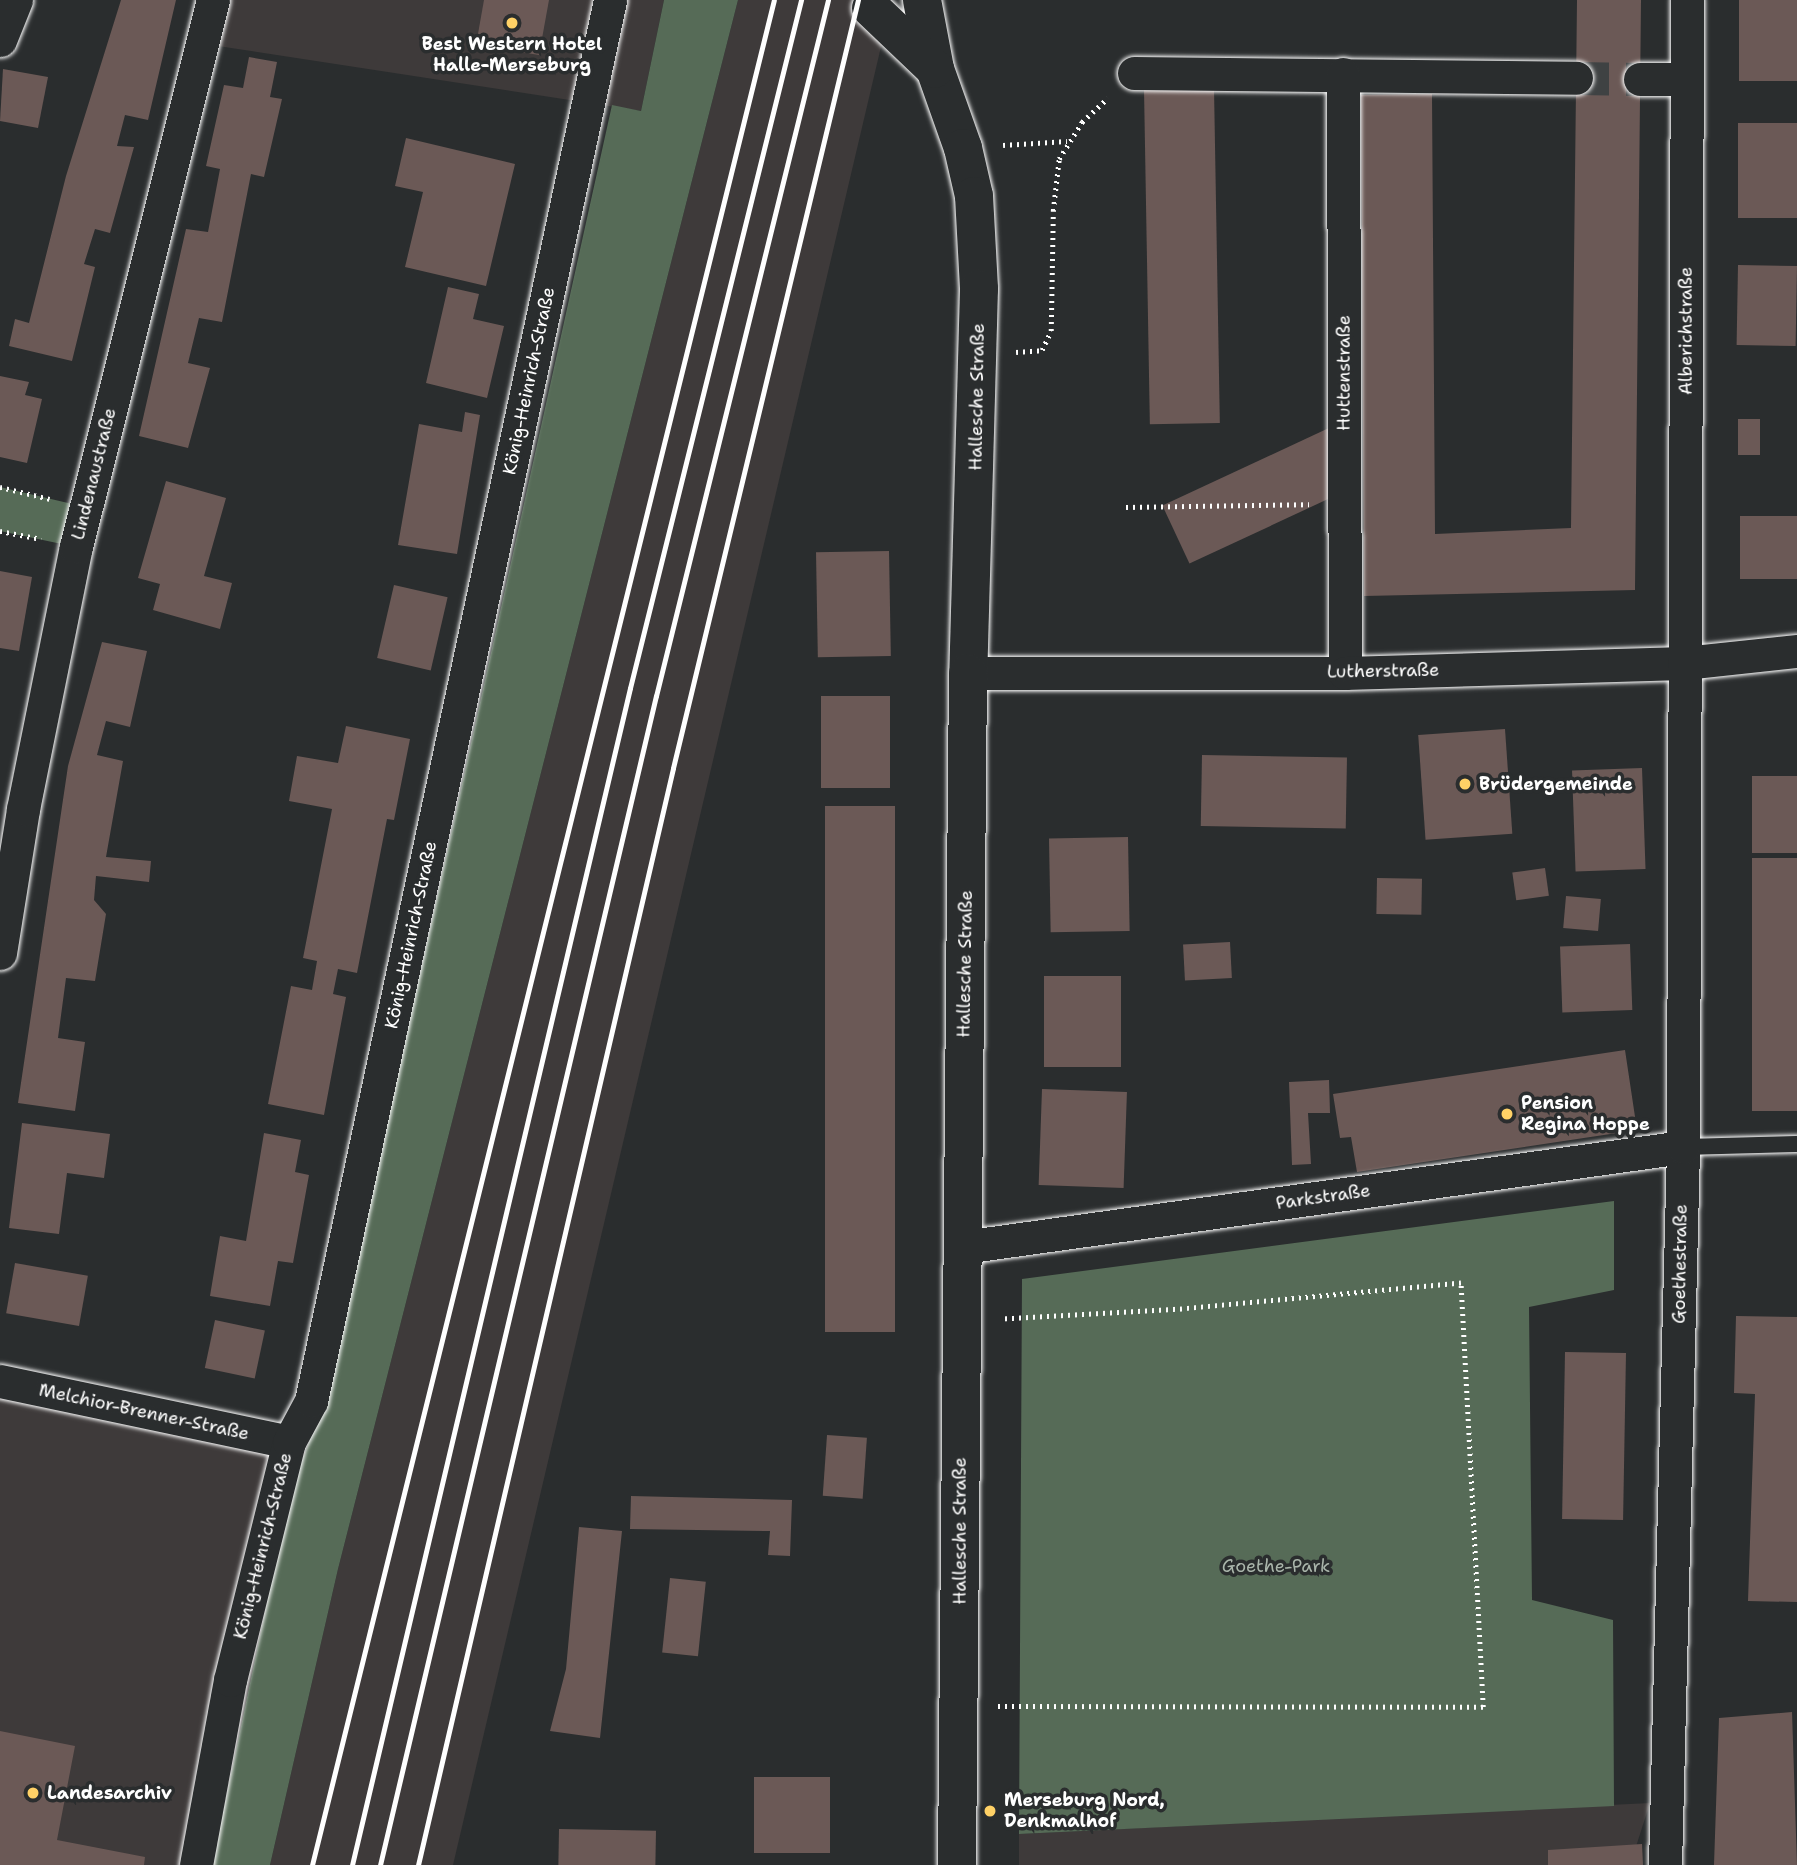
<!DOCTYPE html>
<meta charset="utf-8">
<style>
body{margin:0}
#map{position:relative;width:1797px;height:1865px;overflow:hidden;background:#2a2d2e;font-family:"Shantell Sans",sans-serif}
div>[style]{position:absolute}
.built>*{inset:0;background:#3e3a3a}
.green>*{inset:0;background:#566b57}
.building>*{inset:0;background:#6b5956;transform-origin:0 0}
.street-tunnel>*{height:33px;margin-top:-16.5px;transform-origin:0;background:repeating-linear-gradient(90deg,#3f4243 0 33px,transparent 0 50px)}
.path>*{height:4.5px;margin-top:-2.25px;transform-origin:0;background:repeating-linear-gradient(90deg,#fff 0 2px,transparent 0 7px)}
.roads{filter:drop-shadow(0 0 2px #fff) drop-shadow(0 0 2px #fff)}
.lane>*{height:16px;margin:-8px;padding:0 8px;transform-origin:8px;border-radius:8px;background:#2a2d2e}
.street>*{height:33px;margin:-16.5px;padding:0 16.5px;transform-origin:16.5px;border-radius:16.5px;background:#2a2d2e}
.secondary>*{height:38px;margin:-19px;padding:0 19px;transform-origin:19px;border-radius:19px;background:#2a2d2e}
.rail>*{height:5px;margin:-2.5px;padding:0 2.5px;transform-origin:2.5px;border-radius:2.5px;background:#fff}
.dots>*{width:19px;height:19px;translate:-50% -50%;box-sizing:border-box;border:4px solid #2a2d2e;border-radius:50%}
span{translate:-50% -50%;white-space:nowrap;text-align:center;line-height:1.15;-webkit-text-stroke:7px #2a2d2e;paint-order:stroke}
.poi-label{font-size:18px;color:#fff;font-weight:700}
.left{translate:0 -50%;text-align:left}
.street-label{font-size:18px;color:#fff}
.park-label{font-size:18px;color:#aab5ab}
</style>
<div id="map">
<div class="built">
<i style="clip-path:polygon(226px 0,664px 0,641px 111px,218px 46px)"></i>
<i style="clip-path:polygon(738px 0,892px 0,453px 1865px,270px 1865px,338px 1569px)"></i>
<i style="clip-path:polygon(0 1392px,307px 1452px,290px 1492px,212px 1865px,0 1865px)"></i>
<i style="clip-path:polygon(1650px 1803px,1630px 1865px,1019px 1865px,1019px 1834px)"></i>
</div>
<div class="green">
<i style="clip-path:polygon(664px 0,738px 0,338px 1569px,270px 1865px,212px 1865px,290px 1492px,327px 1395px,612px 105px,641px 111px)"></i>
<i style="clip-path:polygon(0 487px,85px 507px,76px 547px,0 531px)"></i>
<i style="clip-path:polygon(1614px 1201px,1614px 1290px,1529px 1307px,1532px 1600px,1613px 1620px,1614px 1806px,1019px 1834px,1022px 1279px)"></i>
</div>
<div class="building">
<i style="clip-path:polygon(121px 0,176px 0,148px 120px,125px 115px,117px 146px,134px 147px,110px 233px,95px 229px,84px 264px,95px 267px,72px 361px,9px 346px,15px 319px,29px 323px,66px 176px)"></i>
<i style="clip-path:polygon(484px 0,549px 0,539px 55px,476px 45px)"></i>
<i style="clip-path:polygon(1577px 0,1641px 0,1635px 590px,1364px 596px,1361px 95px,1432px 94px,1435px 534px,1571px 528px)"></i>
<i style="left:1739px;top:0;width:58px;height:81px"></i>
<i style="clip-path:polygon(249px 57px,277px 62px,270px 97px,282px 99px,264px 177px,251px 174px,222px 322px,199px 318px,188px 363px,210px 368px,188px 448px,139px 436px,186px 229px,208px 232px,220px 169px,206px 166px,224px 85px,243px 88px)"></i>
<i style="clip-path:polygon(3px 69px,48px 77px,38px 128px,0 121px)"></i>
<i style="left:1214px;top:88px;width:335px;height:70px;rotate:89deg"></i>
<i style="left:1738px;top:123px;width:59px;height:95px"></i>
<i style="clip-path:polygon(406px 138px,515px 164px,486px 286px,405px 267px,423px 192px,395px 186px)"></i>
<i style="left:1738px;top:265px;width:59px;height:80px;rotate:1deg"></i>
<i style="clip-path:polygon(448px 287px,479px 294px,473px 319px,504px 326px,487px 398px,426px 383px)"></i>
<i style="clip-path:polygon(0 376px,29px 382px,25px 395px,42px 399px,27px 463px,0 457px)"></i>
<i style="clip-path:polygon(465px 412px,480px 415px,457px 554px,398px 545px,419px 424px,462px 432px)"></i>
<i style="left:1738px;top:419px;width:22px;height:36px"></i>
<i style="left:1331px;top:427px;width:64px;height:186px;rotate:65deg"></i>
<i style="clip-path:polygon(166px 481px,226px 498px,204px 576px,232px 583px,220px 629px,153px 610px,160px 584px,138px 578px)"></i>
<i style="left:1797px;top:516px;width:63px;height:57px;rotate:90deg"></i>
<i style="left:889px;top:551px;width:105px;height:73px;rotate:89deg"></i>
<i style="clip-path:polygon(0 571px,32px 577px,19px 651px,0 648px)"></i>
<i style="left:394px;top:585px;width:55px;height:75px;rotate:13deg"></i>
<i style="clip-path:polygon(102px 642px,147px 651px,130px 727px,106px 721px,97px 755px,123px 761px,106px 857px,151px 861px,149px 882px,96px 876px,94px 900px,106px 914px,95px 981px,66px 978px,58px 1038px,85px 1042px,75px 1111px,18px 1103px,68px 766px)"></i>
<i style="left:821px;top:696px;width:69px;height:92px"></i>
<i style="clip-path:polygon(346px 726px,410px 739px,394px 820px,387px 819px,357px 973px,338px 969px,333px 994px,346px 997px,324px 1115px,268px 1104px,291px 986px,312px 990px,317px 961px,303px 958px,332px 809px,289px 801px,297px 756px,338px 763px)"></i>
<i style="left:1505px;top:729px;width:105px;height:87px;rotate:86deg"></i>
<i style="left:1202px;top:755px;width:145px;height:71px;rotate:1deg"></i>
<i style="left:1642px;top:768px;width:101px;height:70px;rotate:88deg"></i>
<i style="left:1752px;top:776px;width:45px;height:77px"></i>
<i style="left:825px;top:806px;width:70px;height:526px"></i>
<i style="left:1128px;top:837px;width:94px;height:79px;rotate:89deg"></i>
<i style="left:1797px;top:858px;width:253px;height:45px;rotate:90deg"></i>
<i style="left:1545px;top:868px;width:28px;height:33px;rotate:82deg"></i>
<i style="left:1377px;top:878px;width:45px;height:36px;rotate:1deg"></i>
<i style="left:1566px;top:896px;width:35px;height:32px;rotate:5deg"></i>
<i style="left:1230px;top:942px;width:36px;height:47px;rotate:87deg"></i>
<i style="left:1630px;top:944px;width:66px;height:70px;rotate:88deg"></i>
<i style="left:1044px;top:976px;width:77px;height:91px"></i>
<i style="clip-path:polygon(1625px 1050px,1637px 1130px,1357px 1172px,1351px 1137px,1340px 1138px,1333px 1094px)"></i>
<i style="clip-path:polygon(1329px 1080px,1330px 1113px,1308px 1113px,1311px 1164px,1292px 1165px,1289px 1082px)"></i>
<i style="left:1042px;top:1089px;width:85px;height:96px;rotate:2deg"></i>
<i style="clip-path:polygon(22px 1123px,110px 1134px,104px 1178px,67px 1173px,59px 1234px,9px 1228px)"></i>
<i style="clip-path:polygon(264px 1133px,301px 1140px,295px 1172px,309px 1175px,293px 1263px,278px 1261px,270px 1306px,210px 1296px,220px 1236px,246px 1241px)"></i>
<i style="left:15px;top:1263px;width:74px;height:51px;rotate:10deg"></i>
<i style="clip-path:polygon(1736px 1316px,1797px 1317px,1797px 1602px,1748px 1601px,1755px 1394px,1734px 1393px)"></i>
<i style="left:215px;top:1320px;width:51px;height:49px;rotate:12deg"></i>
<i style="left:1565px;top:1352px;width:61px;height:167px;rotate:1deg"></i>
<i style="left:827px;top:1435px;width:40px;height:61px;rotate:4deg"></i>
<i style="clip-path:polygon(631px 1496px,792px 1500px,790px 1556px,768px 1555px,770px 1531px,630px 1529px)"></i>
<i style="clip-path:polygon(579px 1527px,622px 1531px,600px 1738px,550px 1731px,566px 1669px)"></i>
<i style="left:670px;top:1578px;width:36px;height:75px;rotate:6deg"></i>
<i style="clip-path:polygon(1792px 1712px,1797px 1865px,1714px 1865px,1719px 1718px)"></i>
<i style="clip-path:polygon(0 1731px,75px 1746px,57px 1840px,145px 1857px,144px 1865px,0 1865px)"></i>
<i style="left:754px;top:1777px;width:76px;height:76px"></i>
<i style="left:559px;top:1829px;width:97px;height:36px;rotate:1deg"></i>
<i style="clip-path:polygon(1642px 1844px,1643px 1865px,1548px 1865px,1548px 1850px)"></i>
</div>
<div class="street-tunnel">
<i style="left:1576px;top:78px;width:64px;rotate:0.9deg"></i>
</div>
<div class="path">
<i style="left:1003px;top:145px;width:64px;rotate:-3.6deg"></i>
<i style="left:1016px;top:352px;width:26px;rotate:-4deg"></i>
<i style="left:1042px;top:350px;width:21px;rotate:-65deg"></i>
<i style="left:1051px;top:331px;width:120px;rotate:-89deg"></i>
<i style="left:1053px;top:211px;width:52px;rotate:-83.4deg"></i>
<i style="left:1059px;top:159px;width:44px;rotate:-58.1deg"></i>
<i style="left:1082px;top:122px;width:35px;rotate:-43deg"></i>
<i style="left:0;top:487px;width:51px;rotate:13.5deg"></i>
<i style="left:1126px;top:507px;width:183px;rotate:-0.9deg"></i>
<i style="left:0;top:531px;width:42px;rotate:11deg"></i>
<i style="left:998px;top:1706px;width:485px;rotate:0.1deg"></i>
<i style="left:1483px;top:1707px;width:425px;rotate:-93deg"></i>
<i style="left:1461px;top:1283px;width:280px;rotate:174.7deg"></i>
<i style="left:1182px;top:1309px;width:181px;rotate:176.8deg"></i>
</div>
<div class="roads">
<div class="lane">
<i style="left:1683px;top:1147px;width:114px;rotate:-1.5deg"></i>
</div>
<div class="street">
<i style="left:0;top:40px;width:43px;rotate:-68.2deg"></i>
<i style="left:1134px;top:73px;width:442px;rotate:0.6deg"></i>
<i style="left:1343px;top:74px;width:599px;rotate:89.81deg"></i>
<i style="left:1640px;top:79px;width:47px"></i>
<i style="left:968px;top:673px;width:377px"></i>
<i style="left:1345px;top:673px;width:339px;rotate:-1.7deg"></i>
<i style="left:1684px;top:663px;width:114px;rotate:-6.1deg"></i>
<i style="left:0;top:953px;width:146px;rotate:-80.9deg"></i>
<i style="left:23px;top:809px;width:267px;rotate:-78.6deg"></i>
<i style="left:76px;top:547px;width:564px;rotate:-75.94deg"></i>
<i style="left:963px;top:1247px;width:727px;rotate:-7.91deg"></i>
<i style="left:0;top:1381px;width:295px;rotate:11.9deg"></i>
<i style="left:196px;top:1865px;width:188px;rotate:-79.6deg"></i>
<i style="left:230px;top:1680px;width:245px;rotate:-76.1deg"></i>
<i style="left:289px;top:1442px;width:47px;rotate:-61.8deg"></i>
<i style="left:311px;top:1401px;width:1433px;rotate:-77.95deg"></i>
<i style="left:1665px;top:1865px;width:718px;rotate:-88.56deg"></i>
<i style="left:1683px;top:1147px;width:1147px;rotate:-89.8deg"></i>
</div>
<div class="secondary">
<i style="left:922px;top:0;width:70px;rotate:79.3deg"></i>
<i style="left:935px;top:69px;width:84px;rotate:70.5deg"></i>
<i style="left:963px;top:148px;width:49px;rotate:77.1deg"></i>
<i style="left:974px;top:196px;width:93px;rotate:86.9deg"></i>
<i style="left:979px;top:289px;width:384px;rotate:91.6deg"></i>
<i style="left:968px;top:673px;width:1192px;rotate:90.53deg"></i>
<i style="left:871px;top:8px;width:88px;rotate:43.6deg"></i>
</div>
</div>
<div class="rail">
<i style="left:312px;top:1865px;width:1921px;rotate:-76.09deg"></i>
<i style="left:352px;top:1865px;width:1209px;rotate:-76.71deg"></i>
<i style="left:630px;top:688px;width:709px;rotate:-76.04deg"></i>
<i style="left:380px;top:1865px;width:1201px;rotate:-76.72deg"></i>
<i style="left:656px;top:696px;width:717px;rotate:-76.12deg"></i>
<i style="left:418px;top:1865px;width:1126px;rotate:-76.91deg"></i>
<i style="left:673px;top:768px;width:790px;rotate:-76.46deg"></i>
</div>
<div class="dots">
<i style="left:512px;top:23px;background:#ffd166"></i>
<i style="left:1465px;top:784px;background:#ffd166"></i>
<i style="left:1507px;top:1114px;background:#ffd166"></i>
<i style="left:33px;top:1793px;background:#ffd166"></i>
<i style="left:990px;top:1811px;background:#ffd166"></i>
</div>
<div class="poi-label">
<span style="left:512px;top:55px">Best Western Hotel<br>Halle-Merseburg</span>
<span class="left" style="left:1479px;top:784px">Brüdergemeinde</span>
<span class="left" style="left:1521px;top:1114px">Pension<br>Regina Hoppe</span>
<span class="left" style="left:47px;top:1793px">Landesarchiv</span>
<span class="left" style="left:1004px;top:1811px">Merseburg Nord,<br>Denkmalhof</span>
</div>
<div class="street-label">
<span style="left:1686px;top:331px;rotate:-90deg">Alberichstraße</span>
<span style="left:1344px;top:373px;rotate:-90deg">Huttenstraße</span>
<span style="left:529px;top:381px;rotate:-78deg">König-Heinrich-Straße</span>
<span style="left:977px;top:397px;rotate:-89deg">Hallesche Straße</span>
<span style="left:94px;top:474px;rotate:-76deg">Lindenaustraße</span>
<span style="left:1383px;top:671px;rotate:-1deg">Lutherstraße</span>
<span style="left:411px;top:935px;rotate:-78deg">König-Heinrich-Straße</span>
<span style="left:965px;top:964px;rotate:-89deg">Hallesche Straße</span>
<span style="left:1323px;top:1197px;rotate:-8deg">Parkstraße</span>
<span style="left:1680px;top:1264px;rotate:-89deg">Goethestraße</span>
<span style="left:144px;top:1412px;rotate:12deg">Melchior-Brenner-Straße</span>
<span style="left:960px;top:1531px;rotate:-90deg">Hallesche Straße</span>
<span style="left:263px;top:1546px;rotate:-76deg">König-Heinrich-Straße</span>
</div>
<div class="park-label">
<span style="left:1276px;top:1566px">Goethe-Park</span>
</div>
</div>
